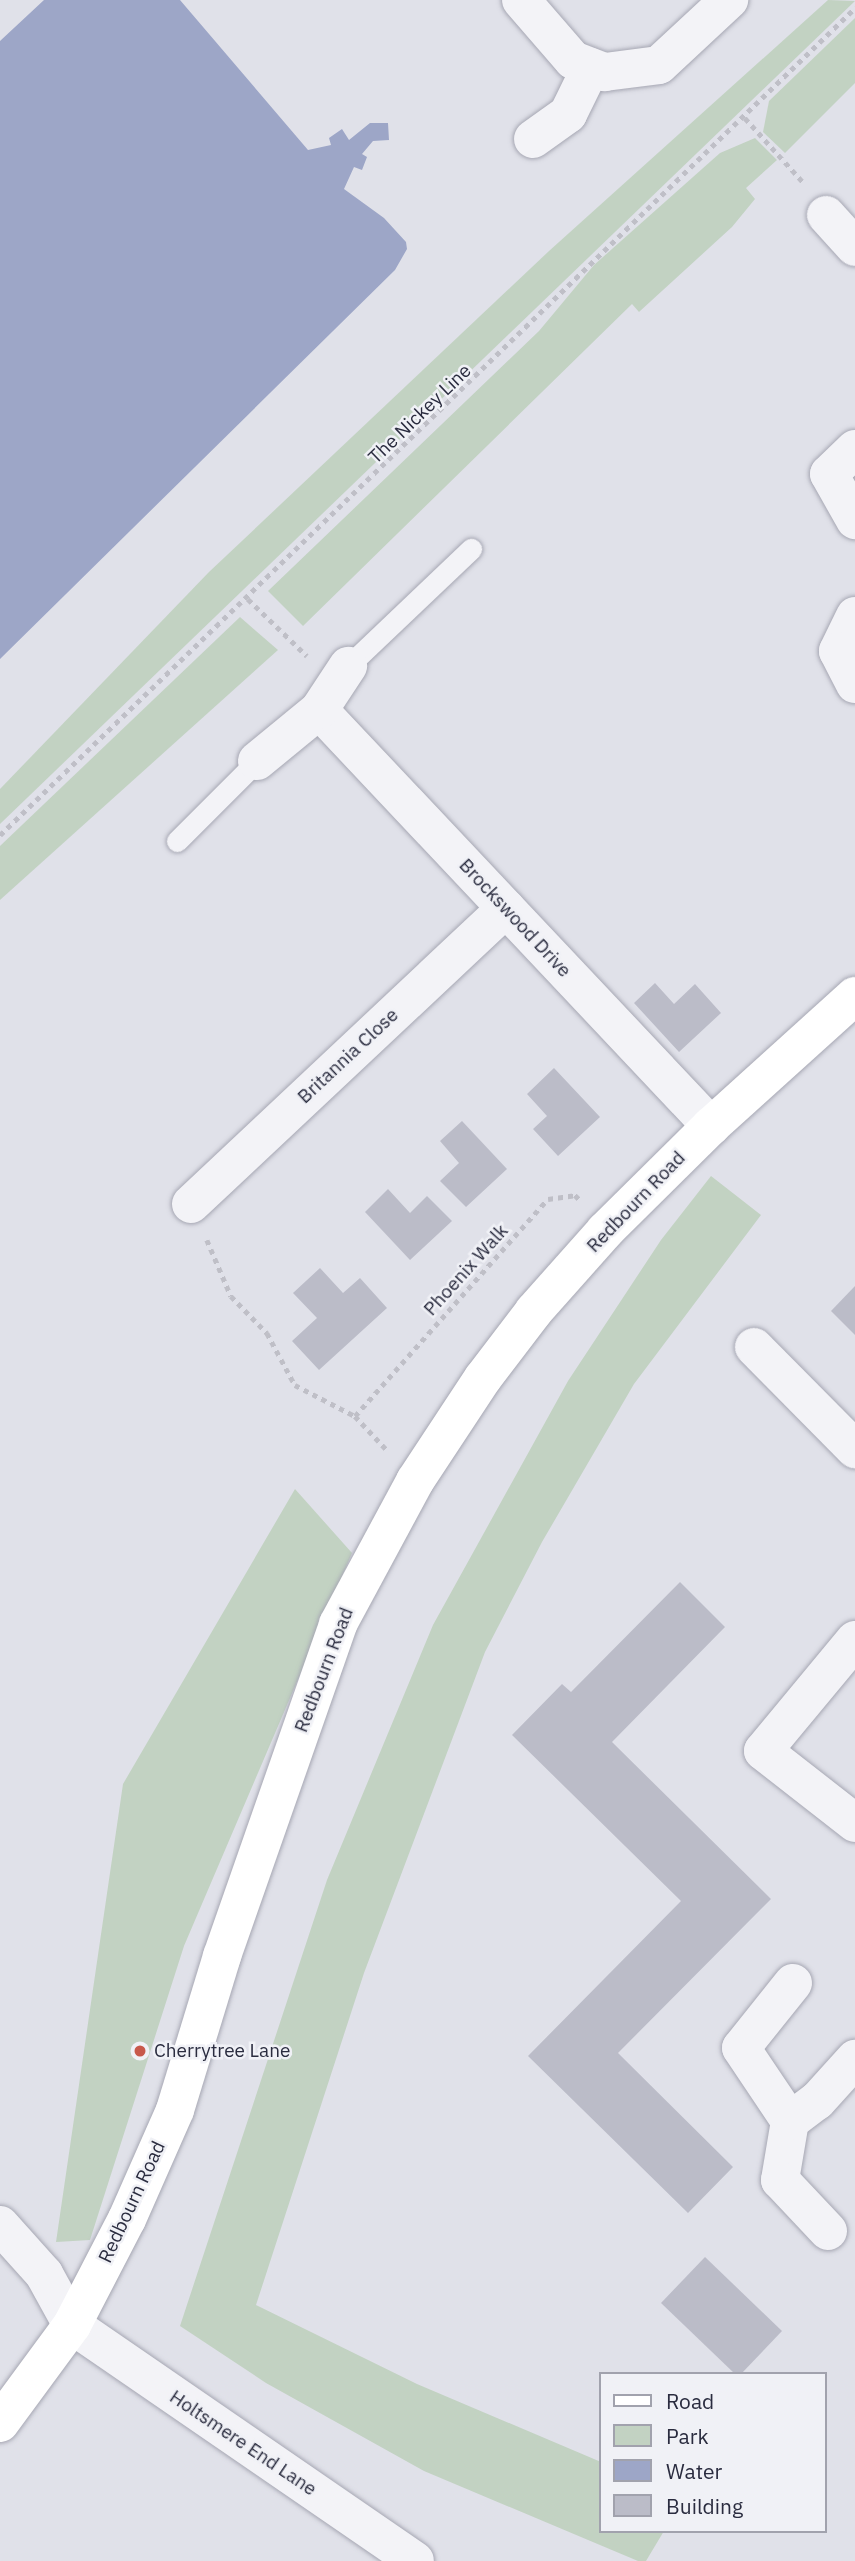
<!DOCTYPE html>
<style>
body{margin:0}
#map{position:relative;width:855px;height:2561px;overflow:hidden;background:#e0e1e9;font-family:"IBM Plex Sans",sans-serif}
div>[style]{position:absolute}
.green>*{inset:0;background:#c2d2c2}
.water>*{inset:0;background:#9da6c7}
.building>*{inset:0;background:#bbbcc8}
.path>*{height:4.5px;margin-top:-2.25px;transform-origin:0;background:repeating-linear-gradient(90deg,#bfbfc7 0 5px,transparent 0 10px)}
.roads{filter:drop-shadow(0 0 2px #a6a7b3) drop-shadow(0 0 2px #a6a7b3)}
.service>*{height:21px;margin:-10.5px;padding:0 10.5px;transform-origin:10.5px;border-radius:10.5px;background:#f3f3f7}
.minor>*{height:38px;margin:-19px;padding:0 19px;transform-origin:19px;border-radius:19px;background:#f3f3f7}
.tertiary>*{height:38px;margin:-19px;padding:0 19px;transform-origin:19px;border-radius:19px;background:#f3f3f7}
.secondary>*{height:38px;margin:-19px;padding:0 19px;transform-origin:19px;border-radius:19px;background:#fff}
.dots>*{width:19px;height:19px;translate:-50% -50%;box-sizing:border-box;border:4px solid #f0f1f6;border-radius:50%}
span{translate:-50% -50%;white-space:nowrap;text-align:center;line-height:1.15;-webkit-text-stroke:5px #f0f1f6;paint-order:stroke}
.street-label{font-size:19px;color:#2a2c3f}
.poi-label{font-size:19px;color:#2a2c3f}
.left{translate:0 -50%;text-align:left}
.legend{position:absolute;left:599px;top:2372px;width:228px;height:161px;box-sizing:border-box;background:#f0f1f6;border:2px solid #a1a2ad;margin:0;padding:9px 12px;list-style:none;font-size:21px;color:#2a2c3f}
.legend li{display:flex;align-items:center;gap:14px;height:35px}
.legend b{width:35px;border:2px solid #a1a2ad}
</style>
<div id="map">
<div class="green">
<i style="clip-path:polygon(828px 0,855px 1px,0 824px,0 789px,209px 572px,549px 251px)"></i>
<i style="clip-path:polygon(855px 18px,855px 83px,785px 153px,763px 132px,769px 101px)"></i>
<i style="clip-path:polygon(755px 138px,777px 160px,746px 188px,755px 199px,732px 227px,639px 312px,632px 304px,303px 626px,268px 591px,539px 331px,594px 265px,720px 153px)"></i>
<i style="clip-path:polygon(240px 617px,278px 650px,0 900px,0 846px)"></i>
<i style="clip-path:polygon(711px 1176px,761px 1215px,634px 1384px,542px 1542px,485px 1652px,364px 1973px,256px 2305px,417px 2384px,601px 2462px,601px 2531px,664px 2531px,646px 2561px,638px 2561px,424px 2471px,266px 2383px,180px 2326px,327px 1880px,433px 1625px,568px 1381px,661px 1240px)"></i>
<i style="clip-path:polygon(295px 1489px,352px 1553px,184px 1946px,90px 2240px,56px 2242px,123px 1784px)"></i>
</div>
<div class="water">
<i style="clip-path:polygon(44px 0,180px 0,308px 150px,331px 145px,329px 138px,342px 129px,349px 140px,370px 123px,388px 123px,389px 140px,373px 141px,362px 154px,367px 157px,362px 170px,354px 167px,344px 189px,384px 218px,406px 242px,407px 249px,395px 270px,0 659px,0 41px)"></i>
</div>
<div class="building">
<i style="clip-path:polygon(655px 983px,674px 1004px,695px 984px,721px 1013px,679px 1052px,634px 1003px)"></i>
<i style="clip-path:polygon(554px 1068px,600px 1117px,558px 1156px,533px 1129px,547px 1116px,527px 1094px)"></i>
<i style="clip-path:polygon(462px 1121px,507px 1169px,466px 1207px,440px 1181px,459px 1163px,440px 1141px)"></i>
<i style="clip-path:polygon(388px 1189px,410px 1213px,427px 1196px,452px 1221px,410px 1260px,365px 1212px)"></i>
<i style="clip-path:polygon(320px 1268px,343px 1293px,360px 1278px,387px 1308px,319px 1370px,292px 1341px,317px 1318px,293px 1293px)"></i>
<i style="clip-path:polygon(855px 1286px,855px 1335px,831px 1311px)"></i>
<i style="clip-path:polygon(680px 1582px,725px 1627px,612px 1742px,771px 1899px,618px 2053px,733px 2167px,688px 2213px,528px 2056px,681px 1901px,512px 1735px,562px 1684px,571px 1692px)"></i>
<i style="clip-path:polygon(705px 2257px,782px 2331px,741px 2374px,735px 2374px,661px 2303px)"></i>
</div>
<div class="path">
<i style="left:745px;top:118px;width:88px;rotate:47.8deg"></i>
<i style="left:248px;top:599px;width:82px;rotate:44deg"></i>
<i style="left:0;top:835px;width:1190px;rotate:-44.05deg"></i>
<i style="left:207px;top:1240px;width:61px;rotate:66.8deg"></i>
<i style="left:231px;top:1296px;width:52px;rotate:45.8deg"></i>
<i style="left:267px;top:1333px;width:59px;rotate:61.7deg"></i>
<i style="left:295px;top:1385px;width:68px;rotate:27.3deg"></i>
<i style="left:355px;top:1416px;width:45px;rotate:46.8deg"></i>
<i style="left:355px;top:1416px;width:290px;rotate:-48.4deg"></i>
<i style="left:548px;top:1199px;width:27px;rotate:-8deg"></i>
<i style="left:575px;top:1195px;width:7px;rotate:45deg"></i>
</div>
<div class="roads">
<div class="service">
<i style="left:348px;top:666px;width:170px;rotate:-43.6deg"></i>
<i style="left:177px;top:841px;width:113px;rotate:-45deg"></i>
</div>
<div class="minor">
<i style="left:521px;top:0;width:79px;rotate:49.1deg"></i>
<i style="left:573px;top:60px;width:34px;rotate:21deg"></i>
<i style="left:605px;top:72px;width:54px;rotate:-7.4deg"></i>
<i style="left:659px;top:65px;width:96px;rotate:-42.9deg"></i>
<i style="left:533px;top:139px;width:43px;rotate:-35.5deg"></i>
<i style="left:568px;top:114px;width:52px;rotate:-63.9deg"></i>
<i style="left:826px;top:215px;width:43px;rotate:47.8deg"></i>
<i style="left:855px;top:449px;width:36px;rotate:136deg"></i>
<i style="left:829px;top:474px;width:53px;rotate:60.5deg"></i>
<i style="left:855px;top:616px;width:39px;rotate:116deg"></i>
<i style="left:838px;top:651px;width:37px;rotate:63deg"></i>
<i style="left:319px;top:710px;width:572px;rotate:46.7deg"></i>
<i style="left:257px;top:761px;width:80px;rotate:-39.4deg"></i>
<i style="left:319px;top:710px;width:53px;rotate:-56.6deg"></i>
<i style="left:191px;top:1204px;width:432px;rotate:-43.2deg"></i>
<i style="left:754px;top:1347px;width:144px;rotate:45.3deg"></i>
<i style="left:855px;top:1640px;width:144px;rotate:129.7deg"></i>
<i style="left:763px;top:1751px;width:117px;rotate:38deg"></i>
<i style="left:793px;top:1983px;width:83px;rotate:128.7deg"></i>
<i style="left:741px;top:2048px;width:88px;rotate:56.1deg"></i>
<i style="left:790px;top:2121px;width:60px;rotate:99.6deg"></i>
<i style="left:780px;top:2180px;width:70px;rotate:46.7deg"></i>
<i style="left:790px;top:2121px;width:34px;rotate:-37deg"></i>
<i style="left:817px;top:2101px;width:57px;rotate:-47.9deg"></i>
</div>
<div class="tertiary">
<i style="left:0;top:2225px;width:66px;rotate:48.1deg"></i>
<i style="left:44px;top:2274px;width:58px;rotate:61.2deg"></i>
<i style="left:72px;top:2325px;width:416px;rotate:34.5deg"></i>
</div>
<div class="secondary">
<i style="left:0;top:2423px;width:122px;rotate:-53.7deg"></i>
<i style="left:72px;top:2325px;width:119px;rotate:-62.6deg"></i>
<i style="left:127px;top:2219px;width:119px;rotate:-66.2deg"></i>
<i style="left:175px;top:2110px;width:161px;rotate:-73deg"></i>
<i style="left:222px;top:1956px;width:352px;rotate:-70.7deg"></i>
<i style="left:338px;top:1624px;width:162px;rotate:-61.7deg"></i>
<i style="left:415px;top:1481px;width:123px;rotate:-56.6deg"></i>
<i style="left:483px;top:1378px;width:84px;rotate:-52.7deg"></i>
<i style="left:534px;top:1311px;width:107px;rotate:-48.4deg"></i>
<i style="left:605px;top:1231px;width:149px;rotate:-44.7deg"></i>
<i style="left:711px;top:1126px;width:194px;rotate:-42.1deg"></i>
</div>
</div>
<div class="dots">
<i style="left:140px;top:2051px;background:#c8594b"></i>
</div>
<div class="street-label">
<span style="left:420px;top:414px;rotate:-44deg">The Nickey Line</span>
<span style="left:515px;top:918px;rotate:47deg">Brockswood Drive</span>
<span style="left:348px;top:1056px;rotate:-43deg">Britannia Close</span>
<span style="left:636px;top:1202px;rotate:-46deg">Redbourn Road</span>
<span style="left:466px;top:1270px;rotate:-48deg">Phoenix Walk</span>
<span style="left:324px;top:1670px;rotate:-69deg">Redbourn Road</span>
<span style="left:132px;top:2202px;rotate:-65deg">Redbourn Road</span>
<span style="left:243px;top:2443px;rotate:34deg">Holtsmere End Lane</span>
</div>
<div class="poi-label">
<span class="left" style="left:154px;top:2051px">Cherrytree Lane</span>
</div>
<ul class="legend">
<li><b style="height:9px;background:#fff"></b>Road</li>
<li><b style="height:19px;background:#c2d2c2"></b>Park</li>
<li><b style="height:19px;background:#9da6c7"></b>Water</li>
<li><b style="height:19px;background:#bbbcc8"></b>Building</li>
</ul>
</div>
